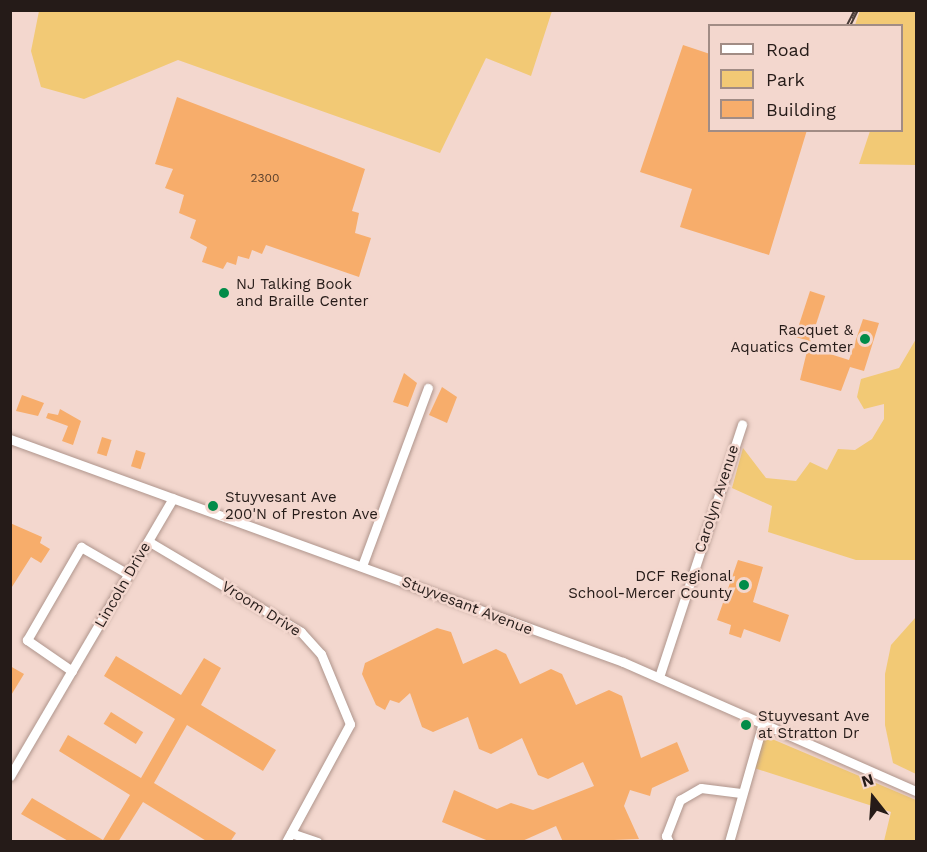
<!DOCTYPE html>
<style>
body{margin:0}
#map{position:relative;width:927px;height:852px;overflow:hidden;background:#f3d7ce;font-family:"Work Sans",sans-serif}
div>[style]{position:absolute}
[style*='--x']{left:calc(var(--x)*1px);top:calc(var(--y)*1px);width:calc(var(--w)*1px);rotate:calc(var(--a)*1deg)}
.green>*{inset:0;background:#f2c975}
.building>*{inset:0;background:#f7ad6b;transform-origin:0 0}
.roads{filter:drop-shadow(0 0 2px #af958c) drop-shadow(0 0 2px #af958c)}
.street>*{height:9px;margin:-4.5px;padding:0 4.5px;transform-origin:4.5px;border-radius:4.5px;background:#fff}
.rail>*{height:5px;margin-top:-2.5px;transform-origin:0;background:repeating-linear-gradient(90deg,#f3d7ce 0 9px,#473a36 0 18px);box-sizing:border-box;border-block:2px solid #473a36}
.dots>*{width:16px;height:16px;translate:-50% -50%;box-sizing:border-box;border:3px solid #f3d7ce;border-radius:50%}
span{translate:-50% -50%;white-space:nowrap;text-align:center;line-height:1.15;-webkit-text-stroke:5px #f3d7ce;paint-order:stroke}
.number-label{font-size:12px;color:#5a402d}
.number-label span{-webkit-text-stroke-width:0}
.poi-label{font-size:15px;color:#251b18}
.left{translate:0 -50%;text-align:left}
.right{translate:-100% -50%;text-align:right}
.street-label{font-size:15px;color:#251b18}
.frame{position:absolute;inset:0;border:12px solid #251b18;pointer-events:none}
.legend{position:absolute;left:708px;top:24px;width:195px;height:108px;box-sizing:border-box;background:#f3d7ce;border:2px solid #a18c85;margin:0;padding:8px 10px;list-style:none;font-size:18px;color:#251b18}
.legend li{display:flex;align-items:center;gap:12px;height:30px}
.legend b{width:30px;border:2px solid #a18c85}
.north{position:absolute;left:843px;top:768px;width:60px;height:60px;-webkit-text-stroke:4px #f3d7ce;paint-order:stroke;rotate:343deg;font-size:16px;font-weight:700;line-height:24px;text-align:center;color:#251b18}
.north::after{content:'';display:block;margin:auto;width:21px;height:27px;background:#251b18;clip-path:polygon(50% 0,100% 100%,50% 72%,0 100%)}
</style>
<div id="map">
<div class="green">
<div style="clip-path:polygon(860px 10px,916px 11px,916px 165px,859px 164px,870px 131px,902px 130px,902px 26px,855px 25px)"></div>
<div style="clip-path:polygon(39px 11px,39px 10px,552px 11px,531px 76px,486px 58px,440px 153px,178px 60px,84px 99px,41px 87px,31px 51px)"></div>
<div style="clip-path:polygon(916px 339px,916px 560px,856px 560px,768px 532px,772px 506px,732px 488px,743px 448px,766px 478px,796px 481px,810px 462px,827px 470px,838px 449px,855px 450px,872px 439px,884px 419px,884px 404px,864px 409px,857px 397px,861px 379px,899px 368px)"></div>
<div style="clip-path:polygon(916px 617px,916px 774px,893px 763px,885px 725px,885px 674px,891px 645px)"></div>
<div style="clip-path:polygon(765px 736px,916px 800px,916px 841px,884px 841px,891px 812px,754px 768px)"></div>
</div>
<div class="building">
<div style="clip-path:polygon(683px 45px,710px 54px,710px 130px,807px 130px,769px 255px,680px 227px,692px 189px,640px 172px)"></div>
<div style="clip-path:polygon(177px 97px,365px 169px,352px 211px,359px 213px,355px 233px,371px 238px,359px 277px,266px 245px,262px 254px,252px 250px,249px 259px,238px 256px,236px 265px,227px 262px,223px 269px,202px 262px,207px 247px,190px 238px,196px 220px,179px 213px,184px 195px,165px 188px,173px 169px,155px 164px)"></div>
<div style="left:810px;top:291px;width:16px;height:48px;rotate:18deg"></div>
<div style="clip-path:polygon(863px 319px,879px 323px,864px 371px,850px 367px,841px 391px,800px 380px,808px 347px,849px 360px)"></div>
<div style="clip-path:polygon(404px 373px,417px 383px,408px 407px,393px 402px)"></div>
<div style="clip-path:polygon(442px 387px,457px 397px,447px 423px,429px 415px)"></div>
<div style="clip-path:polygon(22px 395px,44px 403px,38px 416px,16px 411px)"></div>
<div style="clip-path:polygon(60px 409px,81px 421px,73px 445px,62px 441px,68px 426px,46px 418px,48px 413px,58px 415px)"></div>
<div style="left:102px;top:437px;width:10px;height:17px;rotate:17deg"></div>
<div style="left:136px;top:450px;width:10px;height:17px;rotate:17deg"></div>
<div style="clip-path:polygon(10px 523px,42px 537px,40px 543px,50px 549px,41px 563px,31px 557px,10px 590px)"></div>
<div style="clip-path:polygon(738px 560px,763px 567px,753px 602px,789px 615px,780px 642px,744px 629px,741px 638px,729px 634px,731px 625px,717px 620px)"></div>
<div style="clip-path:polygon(437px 628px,451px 632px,463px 664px,496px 649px,506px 654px,520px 684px,551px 669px,562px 674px,576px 705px,609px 690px,622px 696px,641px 758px,677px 742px,689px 771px,652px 788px,650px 796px,630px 790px,624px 806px,639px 839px,563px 842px,556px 826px,520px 842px,491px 842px,442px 822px,454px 790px,497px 809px,511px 803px,533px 810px,594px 786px,583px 762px,548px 779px,538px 775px,522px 738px,491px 754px,479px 749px,468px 717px,433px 732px,422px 727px,410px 693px,399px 703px,390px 700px,385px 710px,376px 705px,362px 674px,365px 663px)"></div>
<div style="clip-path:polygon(116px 656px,181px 695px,204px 658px,221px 668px,201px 705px,276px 750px,263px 771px,187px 725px,154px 783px,236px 833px,230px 842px,208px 842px,143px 802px,118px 842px,70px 842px,21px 814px,32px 798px,103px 840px,130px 795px,59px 751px,68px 735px,141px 778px,175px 719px,104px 676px)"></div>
<div style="clip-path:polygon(10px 666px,24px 674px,10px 697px)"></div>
<div style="left:111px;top:712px;width:38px;height:14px;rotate:32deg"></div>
</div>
<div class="roads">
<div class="street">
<div style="--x:10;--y:439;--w:652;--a:19.99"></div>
<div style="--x:623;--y:662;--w:320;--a:23.8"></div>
<div style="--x:148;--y:541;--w:178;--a:30.7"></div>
<div style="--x:301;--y:632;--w:30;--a:48"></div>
<div style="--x:321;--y:654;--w:76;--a:67.5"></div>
<div style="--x:350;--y:724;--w:134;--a:118.5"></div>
<div style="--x:362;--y:566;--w:190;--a:-69.7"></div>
<div style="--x:72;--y:671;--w:55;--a:-145.4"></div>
<div style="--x:27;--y:640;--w:108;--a:-59.9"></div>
<div style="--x:81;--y:547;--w:54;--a:29.9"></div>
<div style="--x:659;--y:677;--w:266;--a:-71.8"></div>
<div style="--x:10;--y:776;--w:322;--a:-59.6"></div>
<div style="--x:291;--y:833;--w:28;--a:19"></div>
<div style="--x:669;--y:842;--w:7;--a:-117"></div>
<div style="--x:666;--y:836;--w:39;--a:-69"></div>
<div style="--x:680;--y:800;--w:24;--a:-30"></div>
<div style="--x:701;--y:788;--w:40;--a:7.1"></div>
<div style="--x:729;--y:842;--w:124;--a:-74.1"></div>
</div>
</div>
<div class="rail">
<div style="--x:848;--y:26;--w:18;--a:-63"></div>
</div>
<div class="dots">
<div style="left:224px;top:293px;background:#028c49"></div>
<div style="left:865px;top:339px;background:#028c49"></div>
<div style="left:213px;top:506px;background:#028c49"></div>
<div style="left:744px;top:585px;background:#028c49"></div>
<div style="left:746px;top:725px;background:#028c49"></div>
</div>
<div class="number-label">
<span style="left:265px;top:179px">2300</span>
</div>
<div class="poi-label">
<span class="left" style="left:236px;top:293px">NJ Talking Book<br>and Braille Center</span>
<span class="right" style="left:853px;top:339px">Racquet &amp;<br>Aquatics Cemter</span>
<span class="left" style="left:225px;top:506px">Stuyvesant Ave<br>200'N of Preston Ave</span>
<span class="right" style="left:732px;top:585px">DCF Regional<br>School-Mercer County</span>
<span class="left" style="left:758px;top:725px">Stuyvesant Ave<br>at Stratton Dr</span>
</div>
<div class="street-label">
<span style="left:717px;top:499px;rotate:-72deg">Carolyn Avenue</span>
<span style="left:123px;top:585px;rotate:-60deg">Lincoln Drive</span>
<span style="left:467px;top:606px;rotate:21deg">Stuyvesant Avenue</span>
<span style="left:261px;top:609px;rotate:32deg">Vroom Drive</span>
</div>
<div class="frame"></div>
<ul class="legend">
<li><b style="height:8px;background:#fff"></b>Road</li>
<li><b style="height:16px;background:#f2c975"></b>Park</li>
<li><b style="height:16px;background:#f7ad6b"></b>Building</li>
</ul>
<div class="north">N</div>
</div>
